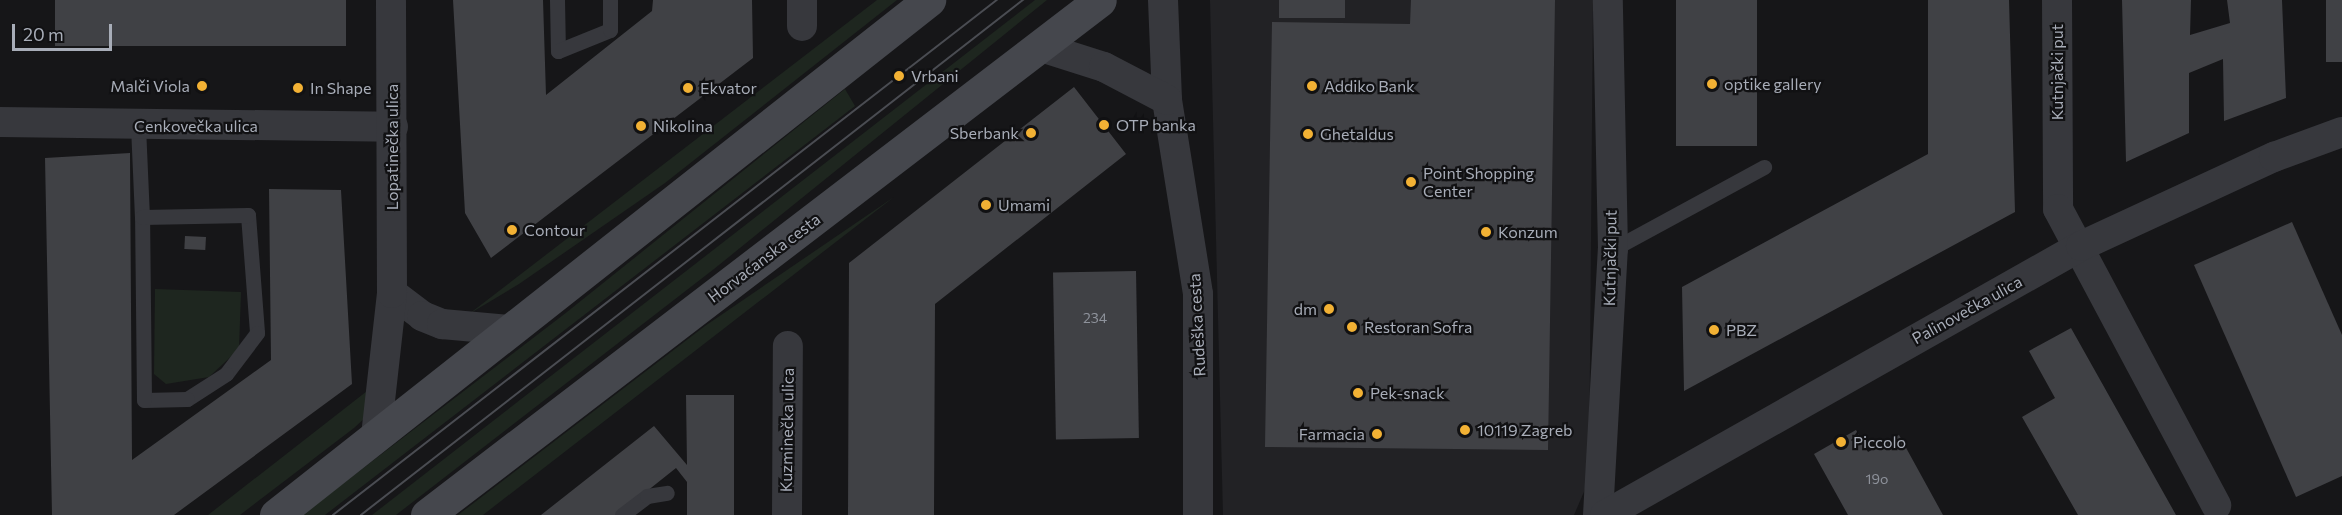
<!DOCTYPE html>
<meta charset="utf-8">
<style>
body{margin:0}
#map{position:relative;width:2342px;height:515px;overflow:hidden;background:#161618;font-family:Commissioner,sans-serif}
div>[style]{position:absolute}
[style*='--x']{left:calc(var(--x)*1px);top:calc(var(--y)*1px);width:calc(var(--w)*1px);rotate:calc(var(--a)*1deg)}
.built>*{inset:0;background:#222225}
.green>*{inset:0;background:#1e261f}
.building>*{inset:0;background:#404145;transform-origin:0 0}
.lane>*{height:15px;margin:-7.5px;padding:0 7.5px;transform-origin:7.5px;border-radius:7.5px;background:#37383d}
.street>*{height:30px;margin:-15px;padding:0 15px;transform-origin:15px;border-radius:15px;background:#37383d}
.secondary>*{height:33px;margin:-16.5px;padding:0 16.5px;transform-origin:16.5px;border-radius:16.5px;background:#45474d}
.tram>*{height:1.5px;margin:-0.75px;padding:0 0.75px;transform-origin:0.75px;border-radius:0.75px;background:#4a4c52}
.dots>*{width:16px;height:16px;translate:-50% -50%;box-sizing:border-box;border:3px solid #111113;border-radius:50%}
span{translate:-50% -50%;white-space:nowrap;text-align:center;line-height:1.15;-webkit-text-stroke:4.5px #111113;paint-order:stroke}
.number-label{font-size:14px;color:#8e929b}
.number-label span{-webkit-text-stroke-width:0}
.street-label{font-size:16px;color:#a8adb8}
.poi-label{font-size:16px;color:#a8adb8}
.left{translate:0 -50%;text-align:left}
.right{translate:-100% -50%;text-align:right}
.scale{position:absolute;left:12px;top:24px;width:100px;height:27px;box-sizing:border-box;border:3px solid #a8adb8;border-top:0;padding-left:8px;font-size:18px;line-height:21px;white-space:nowrap;color:#a8adb8;-webkit-text-stroke:4px #111113;paint-order:stroke}
</style>
<div id="map">
<div class="built">
<div style="clip-path:polygon(1210px 0,1593px 0,1589px 480px,1574px 515px,1223px 515px)"></div>
</div>
<div class="green">
<div style="clip-path:polygon(877px 0,897px 0,665px 183px,519px 284px,469px 314px)"></div>
<div style="clip-path:polygon(1035px 0,1047px 0,714px 269px,396px 515px,372px 515px)"></div>
<div style="clip-path:polygon(845px 89px,855px 106px,325px 515px,302px 515px,567px 312px)"></div>
<div style="clip-path:polygon(894px 197px,483px 515px,458px 515px,705px 326px)"></div>
<div style="clip-path:polygon(155px 289px,241px 292px,239px 349px,209px 377px,166px 384px,154px 374px)"></div>
<div style="clip-path:polygon(376px 384px,367px 416px,354px 428px,240px 515px,208px 515px)"></div>
</div>
<div class="building">
<div style="left:55px;top:0;width:291px;height:46px"></div>
<div style="clip-path:polygon(453px 0,543px 0,546px 95px,652px 11px,653px 0,752px 0,753px 58px,491px 258px,465px 213px)"></div>
<div style="left:1279px;top:0;width:66px;height:18px"></div>
<div style="clip-path:polygon(1411px 0,1555px 0,1548px 450px,1265px 447px,1272px 22px,1410px 24px)"></div>
<div style="left:1676px;top:0;width:81px;height:146px"></div>
<div style="clip-path:polygon(1928px 0,2009px 0,2015px 212px,1684px 391px,1682px 287px,1928px 154px)"></div>
<div style="clip-path:polygon(2122px 0,2191px 0,2190px 35px,2230px 23px,2227px 0,2282px 0,2286px 98px,2224px 121px,2223px 59px,2189px 73px,2189px 133px,2126px 162px)"></div>
<div style="left:2326px;top:0;width:16px;height:62px"></div>
<div style="clip-path:polygon(1074px 87px,1126px 154px,935px 304px,934px 515px,848px 515px,849px 263px)"></div>
<div style="clip-path:polygon(130px 153px,132px 460px,271px 360px,269px 189px,341px 190px,352px 384px,174px 515px,52px 515px,45px 158px)"></div>
<div style="clip-path:polygon(2292px 222px,2342px 335px,2342px 476px,2296px 497px,2194px 265px)"></div>
<div style="left:185px;top:236px;width:21px;height:13px;rotate:3deg"></div>
<div style="left:1136px;top:271px;width:167px;height:83px;rotate:89deg"></div>
<div style="clip-path:polygon(2071px 328px,2176px 515px,2078px 515px,2022px 417px,2055px 398px,2029px 351px)"></div>
<div style="clip-path:polygon(686px 395px,734px 395px,734px 515px,687px 515px,687px 482px,676px 468px,617px 515px,541px 515px,654px 426px,687px 465px)"></div>
<div style="clip-path:polygon(1856px 430px,1868px 452px,1899px 435px,1943px 515px,1848px 515px,1814px 454px)"></div>
</div>
<div class="lane">
<div style="--x:557;--y:0;--w:51;--a:88.9"></div>
<div style="--x:558;--y:51;--w:56;--a:-22"></div>
<div style="--x:610;--y:30;--w:30;--a:-90"></div>
<div style="--x:138;--y:126;--w:91;--a:87.5"></div>
<div style="--x:248;--y:215;--w:118;--a:85.6"></div>
<div style="--x:257;--y:333;--w:51;--a:127.1"></div>
<div style="--x:226;--y:374;--w:46;--a:147.3"></div>
<div style="--x:187;--y:399;--w:43;--a:178.7"></div>
<div style="--x:144;--y:400;--w:183;--a:-90.6"></div>
<div style="--x:142;--y:217;--w:106;--a:-1.1"></div>
<div style="--x:1613;--y:249;--w:172;--a:-28.5"></div>
<div style="--x:622;--y:515;--w:31;--a:-37"></div>
<div style="--x:647;--y:496;--w:20;--a:-9"></div>
</div>
<div class="street">
<div style="--x:802;--y:0;--w:26;--a:90"></div>
<div style="--x:1163;--y:0;--w:100;--a:87.7"></div>
<div style="--x:1167;--y:100;--w:196;--a:80.9"></div>
<div style="--x:1198;--y:294;--w:221;--a:90"></div>
<div style="--x:2057;--y:0;--w:209;--a:89.7"></div>
<div style="--x:2058;--y:209;--w:336;--a:61.9"></div>
<div style="--x:1041;--y:47;--w:66;--a:17.6"></div>
<div style="--x:1104;--y:67;--w:71;--a:27.6"></div>
<div style="--x:0;--y:122;--w:393;--a:0.7"></div>
<div style="--x:392;--y:293;--w:38;--a:37"></div>
<div style="--x:422;--y:316;--w:22;--a:22"></div>
<div style="--x:442;--y:324;--w:67;--a:5.1"></div>
<div style="--x:376;--y:436;--w:144;--a:-83.6"></div>
<div style="--x:392;--y:293;--w:293;--a:-90.2"></div>
<div style="--x:787;--y:515;--w:169;--a:-89.7"></div>
<div style="--x:1598;--y:515;--w:266;--a:-86.8"></div>
<div style="--x:1613;--y:249;--w:249;--a:-91.2"></div>
<div style="--x:1605;--y:515;--w:547;--a:-29.47"></div>
<div style="--x:2081;--y:246;--w:213;--a:-24.8"></div>
<div style="--x:2274;--y:157;--w:72;--a:-20.2"></div>
</div>
<div class="secondary">
<div style="--x:276;--y:515;--w:832;--a:-38.26"></div>
<div style="--x:427;--y:515;--w:847;--a:-37.42"></div>
</div>
<div class="tram">
<div style="--x:333;--y:515;--w:840;--a:-37.8"></div>
<div style="--x:361;--y:515;--w:839;--a:-37.88"></div>
</div>
<div class="dots">
<div style="left:899px;top:76px;background:#f2b134"></div>
<div style="left:1712px;top:84px;background:#f2b134"></div>
<div style="left:202px;top:86px;background:#f2b134"></div>
<div style="left:1312px;top:86px;background:#f2b134"></div>
<div style="left:298px;top:88px;background:#f2b134"></div>
<div style="left:688px;top:88px;background:#f2b134"></div>
<div style="left:1104px;top:125px;background:#f2b134"></div>
<div style="left:641px;top:126px;background:#f2b134"></div>
<div style="left:1031px;top:133px;background:#f2b134"></div>
<div style="left:1308px;top:134px;background:#f2b134"></div>
<div style="left:1411px;top:182px;background:#f2b134"></div>
<div style="left:986px;top:205px;background:#f2b134"></div>
<div style="left:512px;top:230px;background:#f2b134"></div>
<div style="left:1486px;top:232px;background:#f2b134"></div>
<div style="left:1329px;top:309px;background:#f2b134"></div>
<div style="left:1352px;top:327px;background:#f2b134"></div>
<div style="left:1714px;top:330px;background:#f2b134"></div>
<div style="left:1358px;top:393px;background:#f2b134"></div>
<div style="left:1465px;top:430px;background:#f2b134"></div>
<div style="left:1377px;top:434px;background:#f2b134"></div>
<div style="left:1841px;top:442px;background:#f2b134"></div>
</div>
<div class="number-label">
<span style="left:1095px;top:318px">234</span>
<span style="left:1877px;top:479px">19o</span>
</div>
<div class="street-label">
<span style="left:2057px;top:72px;rotate:-90deg">Kutnjački put</span>
<span style="left:196px;top:126px">Cenkovečka ulica</span>
<span style="left:392px;top:147px;rotate:-90deg">Lopatinečka ulica</span>
<span style="left:764px;top:258px;rotate:-37deg">Horvaćanska cesta</span>
<span style="left:1610px;top:258px;rotate:-89deg">Kutnjački put</span>
<span style="left:1967px;top:310px;rotate:-29deg">Palinovečka ulica</span>
<span style="left:1197px;top:325px;rotate:-93deg">Rudeška cesta</span>
<span style="left:787px;top:430px;rotate:-89deg">Kuzminečka ulica</span>
</div>
<div class="poi-label">
<span class="left" style="left:911px;top:76px">Vrbani</span>
<span class="left" style="left:1724px;top:84px">optike gallery</span>
<span class="right" style="left:190px;top:86px">Malči Viola</span>
<span class="left" style="left:1324px;top:86px">Addiko Bank</span>
<span class="left" style="left:310px;top:88px">In Shape</span>
<span class="left" style="left:700px;top:88px">Ekvator</span>
<span class="left" style="left:1116px;top:125px">OTP banka</span>
<span class="left" style="left:653px;top:126px">Nikolina</span>
<span class="right" style="left:1019px;top:133px">Sberbank</span>
<span class="left" style="left:1320px;top:134px">Ghetaldus</span>
<span class="left" style="left:1423px;top:182px">Point Shopping<br>Center</span>
<span class="left" style="left:998px;top:205px">Umami</span>
<span class="left" style="left:524px;top:230px">Contour</span>
<span class="left" style="left:1498px;top:232px">Konzum</span>
<span class="right" style="left:1317px;top:309px">dm</span>
<span class="left" style="left:1364px;top:327px">Restoran Sofra</span>
<span class="left" style="left:1726px;top:330px">PBZ</span>
<span class="left" style="left:1370px;top:393px">Pek-snack</span>
<span class="left" style="left:1477px;top:430px">10119 Zagreb</span>
<span class="right" style="left:1365px;top:434px">Farmacia</span>
<span class="left" style="left:1853px;top:442px">Piccolo</span>
</div>
<div class="scale">20 m</div>
</div>
